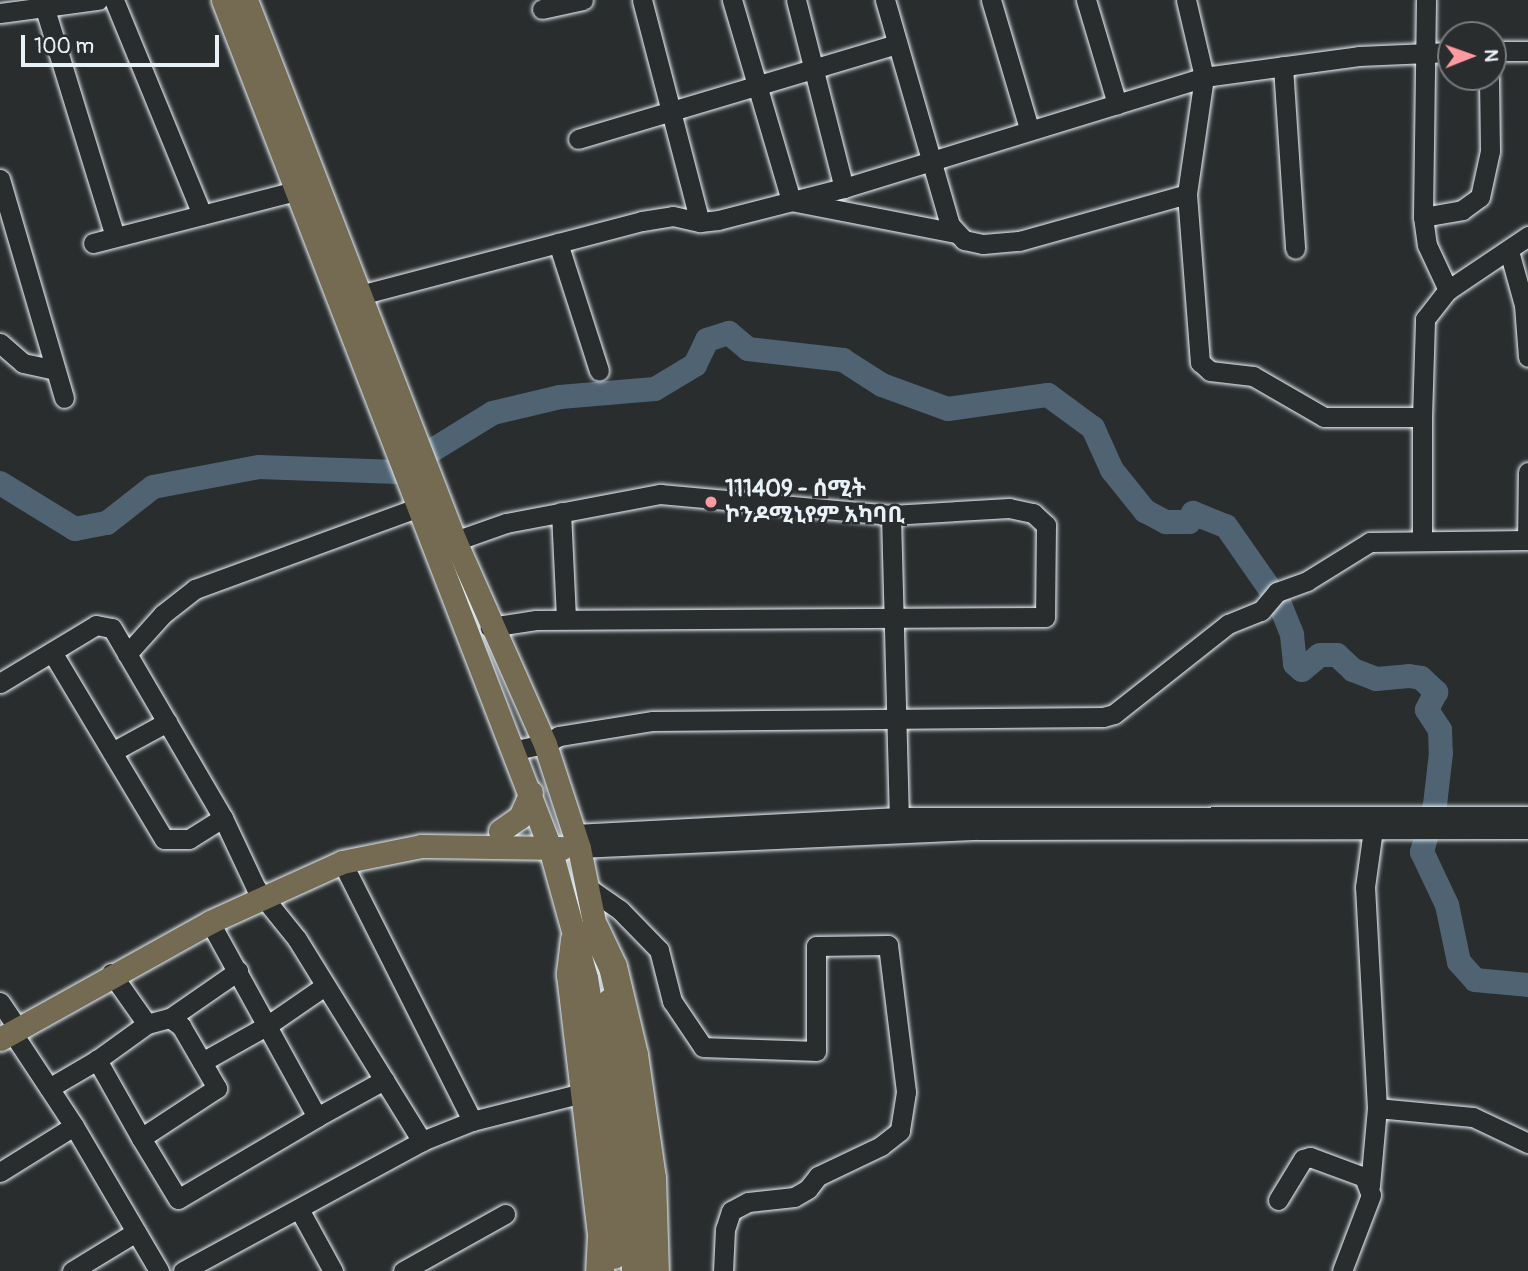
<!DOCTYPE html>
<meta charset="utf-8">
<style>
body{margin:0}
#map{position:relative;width:1528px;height:1271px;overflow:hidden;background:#2a2d2e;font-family:Pangolin,"Noto Sans Ethiopic",sans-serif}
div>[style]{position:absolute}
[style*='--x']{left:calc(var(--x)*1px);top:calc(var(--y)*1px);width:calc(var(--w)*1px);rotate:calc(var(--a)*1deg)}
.river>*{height:24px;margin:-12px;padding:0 12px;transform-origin:12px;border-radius:12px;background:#4f6372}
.roads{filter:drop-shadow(0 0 2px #e8f1f8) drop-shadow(0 0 2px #e8f1f8)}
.minor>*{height:19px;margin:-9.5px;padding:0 9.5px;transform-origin:9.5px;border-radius:9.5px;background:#2a2d2e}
.major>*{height:23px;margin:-11.5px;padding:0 11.5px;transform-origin:11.5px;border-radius:11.5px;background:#746b52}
.highway>*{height:28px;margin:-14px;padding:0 14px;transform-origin:14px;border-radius:14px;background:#746b52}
.dots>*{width:19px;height:19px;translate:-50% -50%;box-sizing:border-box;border:4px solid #2a2d2e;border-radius:50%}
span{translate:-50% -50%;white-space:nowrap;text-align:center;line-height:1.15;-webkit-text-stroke:5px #2a2d2e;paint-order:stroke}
.poi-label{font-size:23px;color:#e8f1f8;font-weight:700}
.left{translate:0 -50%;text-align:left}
.north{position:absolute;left:1437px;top:21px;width:70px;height:70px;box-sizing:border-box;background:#2a2d2e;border:2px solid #767b7f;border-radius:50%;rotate:89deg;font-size:19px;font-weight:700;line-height:28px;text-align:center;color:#e8f1f8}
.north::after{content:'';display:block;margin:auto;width:24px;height:32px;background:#ff9aa2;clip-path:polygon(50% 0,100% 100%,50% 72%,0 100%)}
.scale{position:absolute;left:21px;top:35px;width:198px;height:32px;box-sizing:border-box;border:4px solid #e8f1f8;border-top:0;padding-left:9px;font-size:21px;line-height:24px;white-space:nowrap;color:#e8f1f8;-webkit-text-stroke:5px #2a2d2e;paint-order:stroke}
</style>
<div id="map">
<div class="river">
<div style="--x:0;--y:483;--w:88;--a:31.5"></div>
<div style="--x:75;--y:529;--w:33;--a:-11"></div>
<div style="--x:107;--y:523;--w:58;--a:-38"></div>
<div style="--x:153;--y:487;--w:108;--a:-10.7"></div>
<div style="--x:259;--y:467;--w:138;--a:2.1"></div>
<div style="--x:397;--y:472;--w:113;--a:-31.6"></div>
<div style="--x:493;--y:413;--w:69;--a:-13.4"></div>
<div style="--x:560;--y:397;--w:95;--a:-4.8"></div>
<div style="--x:655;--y:389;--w:47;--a:-31"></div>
<div style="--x:695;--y:365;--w:28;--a:-64"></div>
<div style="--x:707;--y:340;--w:23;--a:-18"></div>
<div style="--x:729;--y:333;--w:25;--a:40"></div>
<div style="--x:748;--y:349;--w:96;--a:6.6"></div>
<div style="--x:843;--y:360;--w:46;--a:32.7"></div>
<div style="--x:882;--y:385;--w:70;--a:20"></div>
<div style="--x:948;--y:409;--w:101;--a:-8"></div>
<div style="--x:1048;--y:395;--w:56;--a:36.3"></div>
<div style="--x:1093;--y:428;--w:46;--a:65.7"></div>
<div style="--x:1112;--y:470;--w:53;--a:51.2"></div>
<div style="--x:1145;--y:511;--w:24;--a:28"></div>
<div style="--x:1166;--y:522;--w:23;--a:0"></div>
<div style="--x:1189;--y:522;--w:10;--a:-66"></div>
<div style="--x:1193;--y:513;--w:35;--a:22"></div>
<div style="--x:1226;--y:526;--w:93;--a:55.1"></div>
<div style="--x:1279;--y:602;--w:35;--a:68"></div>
<div style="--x:1292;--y:635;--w:29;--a:84"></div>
<div style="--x:1295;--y:664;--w:9;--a:41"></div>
<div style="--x:1302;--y:670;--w:23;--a:-40"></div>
<div style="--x:1320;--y:655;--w:17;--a:0"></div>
<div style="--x:1337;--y:655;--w:22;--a:43"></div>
<div style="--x:1353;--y:670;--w:25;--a:21"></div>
<div style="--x:1376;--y:679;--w:33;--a:-5"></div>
<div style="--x:1409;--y:676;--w:12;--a:9"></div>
<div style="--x:1421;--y:678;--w:21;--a:43"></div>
<div style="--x:1436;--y:692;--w:20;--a:117"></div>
<div style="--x:1427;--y:710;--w:24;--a:57"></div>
<div style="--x:1440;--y:730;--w:23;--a:88"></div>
<div style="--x:1441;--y:753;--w:52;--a:96.6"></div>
<div style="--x:1435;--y:805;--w:49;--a:105.5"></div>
<div style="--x:1422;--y:852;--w:59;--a:64.7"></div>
<div style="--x:1447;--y:905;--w:58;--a:78.1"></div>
<div style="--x:1459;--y:962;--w:24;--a:48"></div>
<div style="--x:1475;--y:980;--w:53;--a:5.4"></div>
</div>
<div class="roads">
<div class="minor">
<div style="--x:114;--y:0;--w:232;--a:67.7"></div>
<div style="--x:642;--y:0;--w:229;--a:75.4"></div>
<div style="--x:732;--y:0;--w:209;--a:73.6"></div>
<div style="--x:791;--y:201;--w:167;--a:11"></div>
<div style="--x:796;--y:0;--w:194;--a:75.7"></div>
<div style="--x:885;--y:0;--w:234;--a:73.9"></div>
<div style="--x:950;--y:225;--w:21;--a:47"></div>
<div style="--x:964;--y:240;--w:19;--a:12"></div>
<div style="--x:983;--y:244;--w:36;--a:-5"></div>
<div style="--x:1019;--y:241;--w:174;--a:-15.6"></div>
<div style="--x:991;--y:0;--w:134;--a:73.5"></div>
<div style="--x:1086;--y:0;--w:109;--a:73.4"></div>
<div style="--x:1186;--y:0;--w:79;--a:76.8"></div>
<div style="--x:1204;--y:77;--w:118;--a:98.3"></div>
<div style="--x:1187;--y:194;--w:169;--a:85.6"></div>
<div style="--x:1200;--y:362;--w:13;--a:42"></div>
<div style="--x:1210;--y:371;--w:43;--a:6.6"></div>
<div style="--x:1253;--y:376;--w:82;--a:30"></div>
<div style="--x:1324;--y:417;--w:98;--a:0"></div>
<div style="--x:1422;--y:417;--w:124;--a:90"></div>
<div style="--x:1426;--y:0;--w:217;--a:90.8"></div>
<div style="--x:1423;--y:217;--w:28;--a:82"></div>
<div style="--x:1427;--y:245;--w:50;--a:65"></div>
<div style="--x:45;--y:9;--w:238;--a:72.9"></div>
<div style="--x:542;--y:9;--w:42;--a:-12.4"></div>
<div style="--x:0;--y:13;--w:99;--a:-7.6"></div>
<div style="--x:1493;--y:51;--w:35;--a:0"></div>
<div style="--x:1283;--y:66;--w:183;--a:86.2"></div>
<div style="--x:578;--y:139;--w:333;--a:-16.6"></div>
<div style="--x:0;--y:179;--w:228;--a:73.7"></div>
<div style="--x:1423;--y:217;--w:40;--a:-10"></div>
<div style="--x:1462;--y:210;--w:22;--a:-36"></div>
<div style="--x:1480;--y:197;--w:47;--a:-77.7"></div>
<div style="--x:1490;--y:151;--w:74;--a:-90.8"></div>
<div style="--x:93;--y:243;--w:210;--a:-14.4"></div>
<div style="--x:558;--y:243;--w:134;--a:72.2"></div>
<div style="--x:1509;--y:251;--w:56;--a:74.5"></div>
<div style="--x:1524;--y:305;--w:52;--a:85.6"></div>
<div style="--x:360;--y:295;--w:292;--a:-14.7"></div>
<div style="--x:642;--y:221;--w:31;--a:-9"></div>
<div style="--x:673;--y:216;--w:28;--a:13"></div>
<div style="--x:700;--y:222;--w:18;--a:-6"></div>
<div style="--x:718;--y:220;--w:130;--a:-14.3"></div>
<div style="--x:844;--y:188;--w:377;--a:-17.1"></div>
<div style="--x:1204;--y:77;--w:156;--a:-7.7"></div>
<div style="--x:1359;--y:56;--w:92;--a:-2.5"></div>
<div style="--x:0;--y:343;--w:30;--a:41"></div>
<div style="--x:23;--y:363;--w:33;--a:12"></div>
<div style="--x:1422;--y:417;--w:98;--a:-88.2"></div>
<div style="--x:1425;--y:319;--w:37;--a:-52"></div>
<div style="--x:1448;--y:290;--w:97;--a:-34"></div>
<div style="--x:561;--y:512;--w:107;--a:87.3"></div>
<div style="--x:891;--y:515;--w:314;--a:88.5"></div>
<div style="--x:1527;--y:540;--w:68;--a:-89.2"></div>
<div style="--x:455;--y:541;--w:54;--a:-19.4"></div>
<div style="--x:506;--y:523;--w:157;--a:-10.7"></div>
<div style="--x:660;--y:494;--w:232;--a:5.2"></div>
<div style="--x:891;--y:515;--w:118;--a:-3.4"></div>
<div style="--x:1009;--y:508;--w:25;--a:12"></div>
<div style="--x:1033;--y:513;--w:18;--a:43"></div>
<div style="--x:1046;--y:525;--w:92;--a:90.6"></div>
<div style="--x:1045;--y:617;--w:509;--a:179.66"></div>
<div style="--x:536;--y:620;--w:47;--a:171.3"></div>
<div style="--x:52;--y:652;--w:218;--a:59.1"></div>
<div style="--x:164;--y:839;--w:25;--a:0"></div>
<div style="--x:189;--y:839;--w:40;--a:-32"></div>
<div style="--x:127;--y:654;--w:54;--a:-48"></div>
<div style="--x:163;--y:614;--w:41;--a:-38"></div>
<div style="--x:195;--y:589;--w:239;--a:-20.1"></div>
<div style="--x:0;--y:683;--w:112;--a:-31.1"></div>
<div style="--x:96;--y:625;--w:16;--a:11"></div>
<div style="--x:112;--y:628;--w:220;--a:59.7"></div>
<div style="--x:223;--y:818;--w:77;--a:64.8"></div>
<div style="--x:256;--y:888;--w:65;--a:51.2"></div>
<div style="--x:297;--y:939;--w:238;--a:58.3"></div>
<div style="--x:516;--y:750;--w:30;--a:-12"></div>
<div style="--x:545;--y:744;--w:16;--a:-30"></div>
<div style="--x:559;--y:736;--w:95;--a:-9.1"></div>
<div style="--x:653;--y:721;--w:450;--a:-0.5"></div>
<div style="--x:1103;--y:717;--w:11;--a:-15"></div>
<div style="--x:1114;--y:714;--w:145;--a:-38.3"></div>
<div style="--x:1228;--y:624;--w:35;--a:-22"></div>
<div style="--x:1261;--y:611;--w:25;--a:-50"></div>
<div style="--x:1277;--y:592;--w:32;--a:-20"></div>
<div style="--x:1307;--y:581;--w:74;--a:-31.8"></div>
<div style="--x:1370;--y:542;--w:158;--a:-0.7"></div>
<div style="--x:112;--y:752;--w:63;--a:-28.6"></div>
<div style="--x:574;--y:834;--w:325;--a:-3"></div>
<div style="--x:899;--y:817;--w:629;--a:-0.09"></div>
<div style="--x:579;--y:848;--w:400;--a:-2.6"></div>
<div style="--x:979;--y:830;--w:549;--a:-0.1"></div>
<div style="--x:342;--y:862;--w:290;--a:63.3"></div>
<div style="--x:587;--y:887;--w:40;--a:34.9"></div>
<div style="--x:620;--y:910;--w:56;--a:45.7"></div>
<div style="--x:659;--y:950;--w:53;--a:75.7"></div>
<div style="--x:672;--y:1001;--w:55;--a:56"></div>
<div style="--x:703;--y:1047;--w:113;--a:2"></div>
<div style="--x:816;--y:1051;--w:105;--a:-90"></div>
<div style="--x:816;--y:946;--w:72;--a:-0.8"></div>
<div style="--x:888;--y:945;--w:148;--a:83"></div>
<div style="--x:906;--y:1092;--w:39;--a:99"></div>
<div style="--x:900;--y:1131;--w:24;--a:142"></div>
<div style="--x:881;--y:1146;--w:70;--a:154.5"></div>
<div style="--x:818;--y:1176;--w:16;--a:128"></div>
<div style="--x:808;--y:1189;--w:16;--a:150"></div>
<div style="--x:794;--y:1197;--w:46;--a:173.8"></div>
<div style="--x:748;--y:1202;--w:19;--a:152"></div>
<div style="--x:731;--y:1211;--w:19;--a:108"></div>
<div style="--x:725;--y:1229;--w:42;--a:92.7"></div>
<div style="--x:111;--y:973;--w:62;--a:54.8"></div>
<div style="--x:147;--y:1024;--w:24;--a:-15"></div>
<div style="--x:170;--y:1018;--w:14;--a:36"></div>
<div style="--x:181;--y:1026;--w:72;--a:59.9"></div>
<div style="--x:217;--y:1088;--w:91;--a:146.7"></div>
<div style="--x:141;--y:1138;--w:90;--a:-119.4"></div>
<div style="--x:97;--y:1060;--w:62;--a:-35.8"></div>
<div style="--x:0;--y:1002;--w:22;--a:56"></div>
<div style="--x:170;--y:1018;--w:83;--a:-34.7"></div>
<div style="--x:12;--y:1032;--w:113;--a:56.6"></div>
<div style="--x:74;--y:1126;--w:168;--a:59.6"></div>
<div style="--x:202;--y:1062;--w:76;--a:-29.3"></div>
<div style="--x:268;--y:1025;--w:67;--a:-34.6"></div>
<div style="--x:49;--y:1088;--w:56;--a:-30.3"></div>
<div style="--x:1377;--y:1108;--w:96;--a:5.4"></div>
<div style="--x:1473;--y:1117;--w:61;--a:25.3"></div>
<div style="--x:317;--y:1117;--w:77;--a:-28.9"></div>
<div style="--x:141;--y:1138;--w:71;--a:58.8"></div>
<div style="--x:178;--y:1199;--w:161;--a:-30.5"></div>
<div style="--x:317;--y:1117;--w:222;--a:-118.8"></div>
<div style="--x:0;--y:1172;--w:87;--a:-31.9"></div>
<div style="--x:1370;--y:1186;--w:78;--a:-84.9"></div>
<div style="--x:1377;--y:1108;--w:221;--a:-93.1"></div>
<div style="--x:1365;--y:887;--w:59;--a:-82.1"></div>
<div style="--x:1278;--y:1200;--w:48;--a:-58.6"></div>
<div style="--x:1303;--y:1159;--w:7;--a:-16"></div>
<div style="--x:1310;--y:1157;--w:58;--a:20.3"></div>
<div style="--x:1364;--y:1177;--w:19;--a:69"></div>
<div style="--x:1371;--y:1195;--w:81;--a:110.9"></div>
<div style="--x:299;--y:1209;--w:71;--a:61.3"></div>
<div style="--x:72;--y:1271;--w:75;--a:-31.4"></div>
<div style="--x:183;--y:1271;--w:272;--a:-28.5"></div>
<div style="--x:422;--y:1141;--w:54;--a:-21.8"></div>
<div style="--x:472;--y:1121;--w:119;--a:-14.2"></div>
<div style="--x:403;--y:1271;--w:117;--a:-29.2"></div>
</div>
<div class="major">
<div style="--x:223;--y:0;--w:909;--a:68.91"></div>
<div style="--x:550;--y:848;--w:135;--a:74.5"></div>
<div style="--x:586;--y:978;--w:55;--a:80.5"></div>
<div style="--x:595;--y:1032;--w:100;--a:82.5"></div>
<div style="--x:608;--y:1131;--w:126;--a:87.3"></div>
<div style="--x:246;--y:0;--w:580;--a:68.88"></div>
<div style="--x:455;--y:541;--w:222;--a:66.1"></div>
<div style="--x:545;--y:744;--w:109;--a:71.9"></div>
<div style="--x:579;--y:848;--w:100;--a:78.5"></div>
<div style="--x:500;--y:831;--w:24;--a:-35"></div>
<div style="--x:520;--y:817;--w:27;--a:-66"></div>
<div style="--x:609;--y:1000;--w:85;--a:81.2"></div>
<div style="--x:622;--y:1084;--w:187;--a:86.6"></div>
<div style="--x:0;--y:1039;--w:240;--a:-29.1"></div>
<div style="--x:210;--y:922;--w:145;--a:-24.4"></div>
<div style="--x:342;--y:862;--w:81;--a:-11.4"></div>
<div style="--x:421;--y:846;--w:141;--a:0.8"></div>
</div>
<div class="highway">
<div style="--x:595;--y:929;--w:42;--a:64.7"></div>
<div style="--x:613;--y:967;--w:90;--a:76.6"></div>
<div style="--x:634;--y:1055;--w:124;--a:81.7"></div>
<div style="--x:652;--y:1178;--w:93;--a:88.2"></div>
<div style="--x:575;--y:940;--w:35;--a:97"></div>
<div style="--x:571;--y:975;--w:263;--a:83.2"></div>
<div style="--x:602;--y:1236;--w:35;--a:93"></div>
</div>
</div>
<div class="dots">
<div style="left:711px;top:502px;background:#ff9aa2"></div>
</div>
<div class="poi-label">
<span class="left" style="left:725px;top:502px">111409 - ሰሚት<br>ኮንዶሚኒየም አካባቢ</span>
</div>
<div class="north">N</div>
<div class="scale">100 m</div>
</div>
